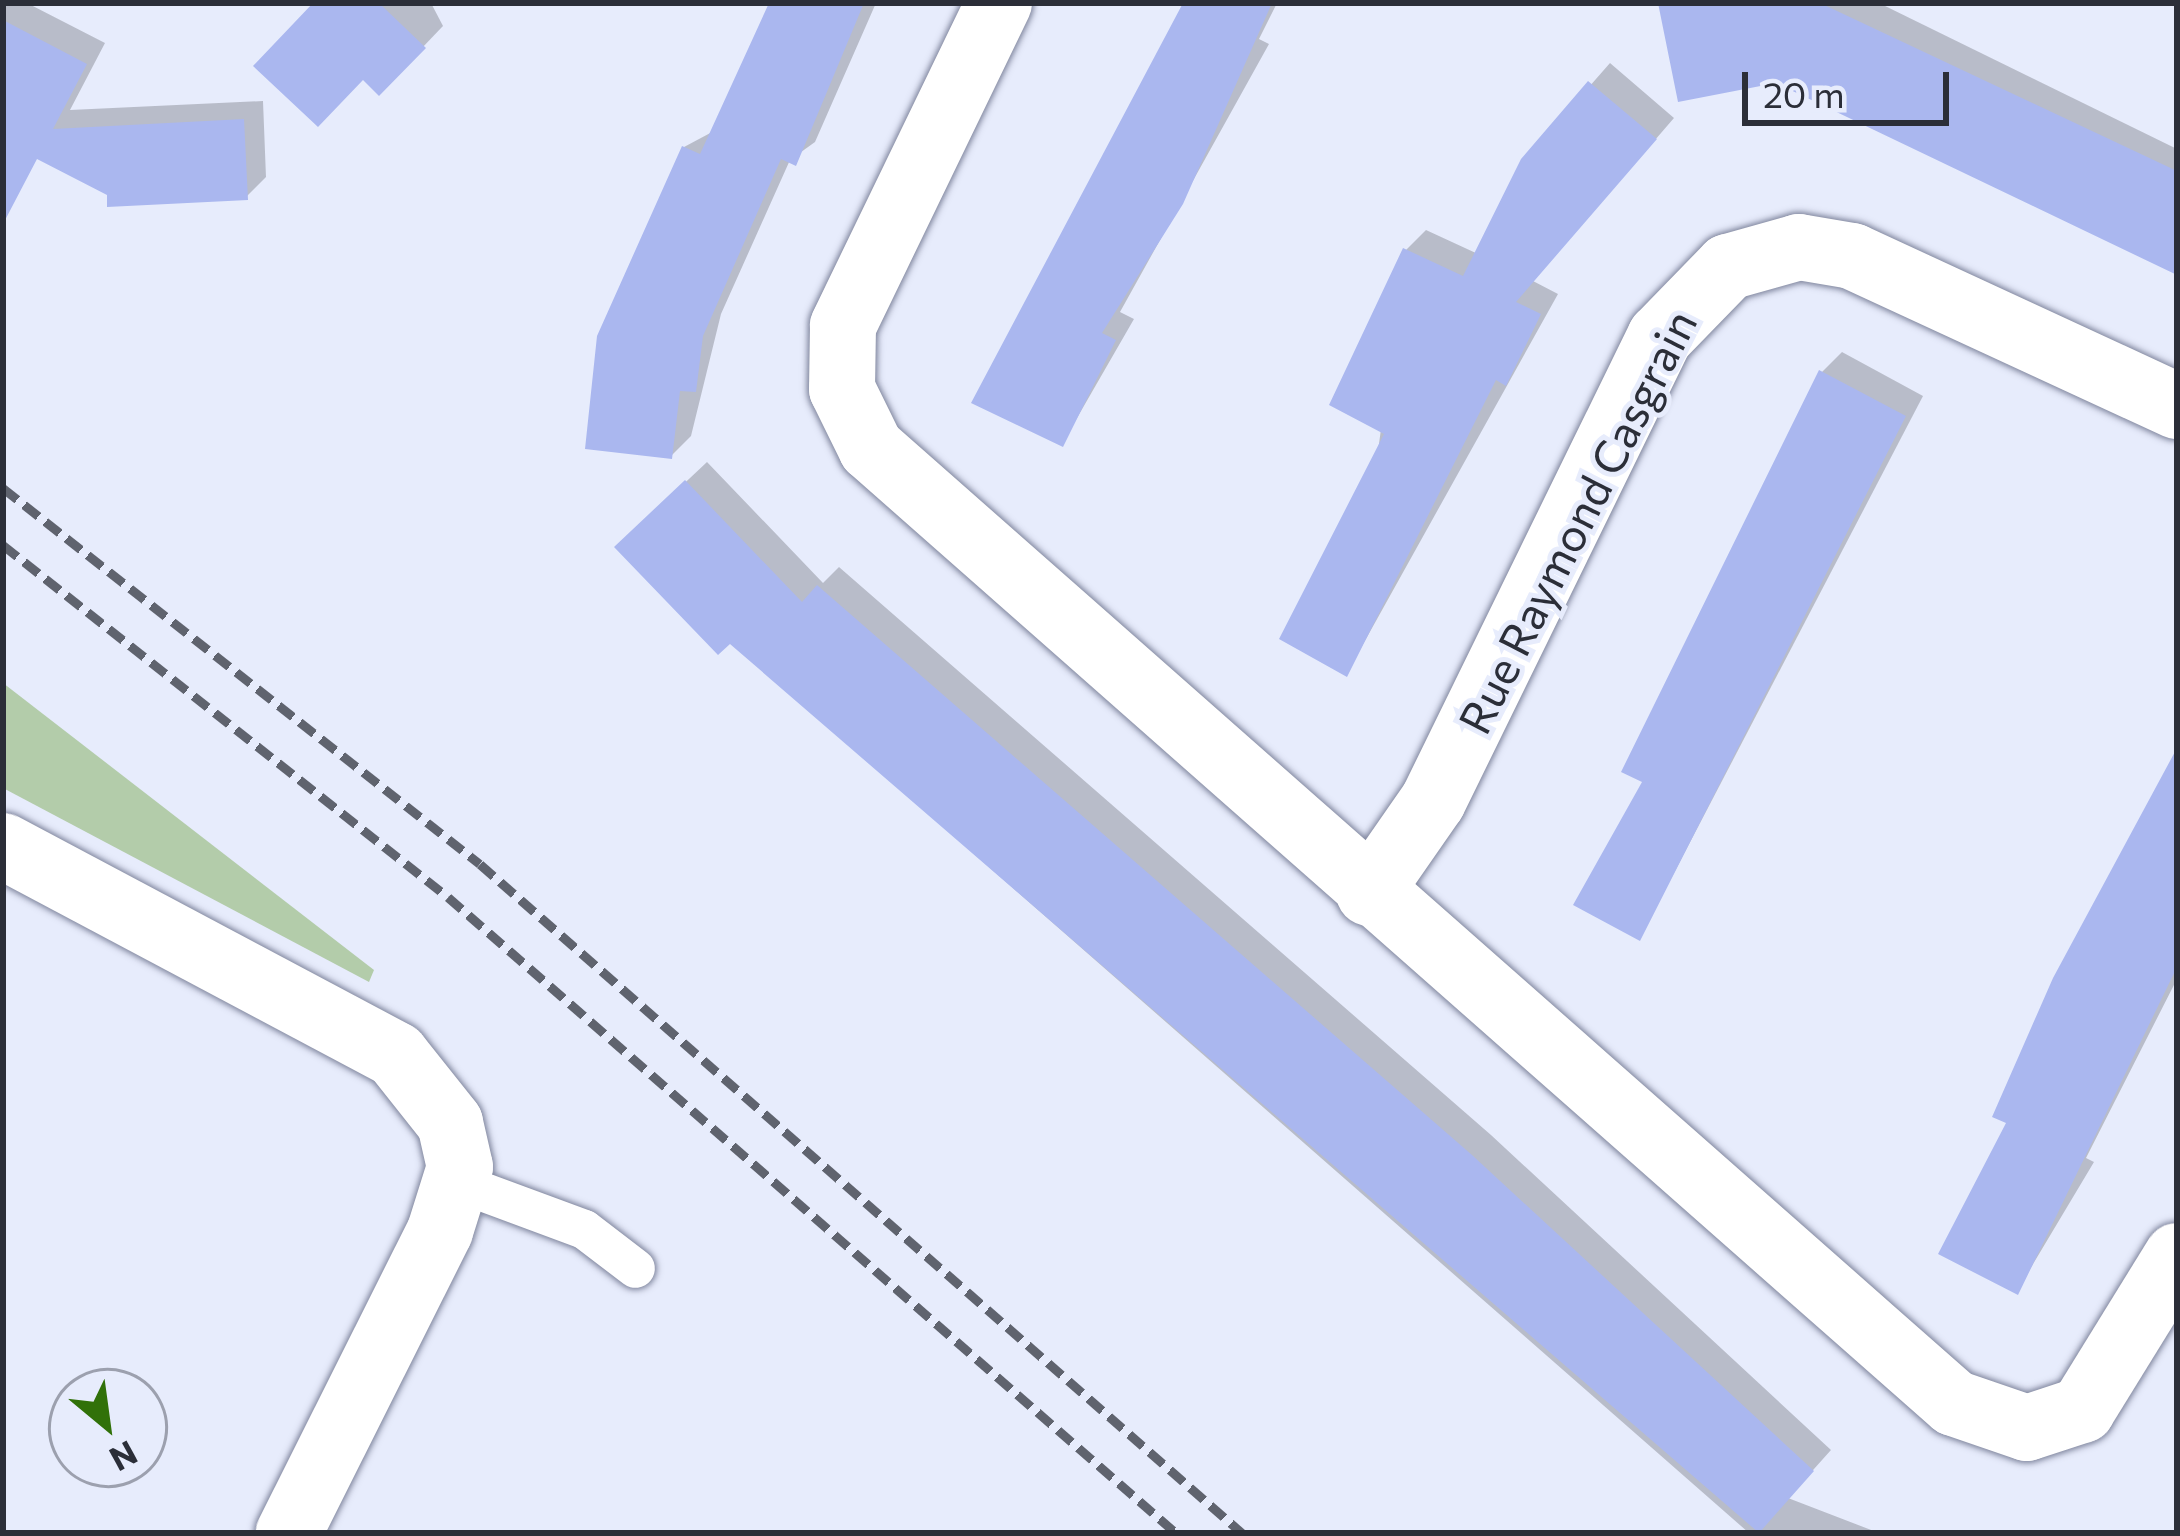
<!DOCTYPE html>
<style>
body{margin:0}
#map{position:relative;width:2180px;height:1536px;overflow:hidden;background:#e7ecfc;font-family:Commissioner,sans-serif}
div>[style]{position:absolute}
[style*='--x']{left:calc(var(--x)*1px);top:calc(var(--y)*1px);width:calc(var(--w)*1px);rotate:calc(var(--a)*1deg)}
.green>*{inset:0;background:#b3ccaa}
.shadow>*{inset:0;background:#0003}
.building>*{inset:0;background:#aab7ef}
.roads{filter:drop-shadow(0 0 3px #80869e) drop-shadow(0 0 3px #80869e)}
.service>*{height:39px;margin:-19.5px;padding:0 19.5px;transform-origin:19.5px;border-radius:19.5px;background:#fff}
.minor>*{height:66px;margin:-33px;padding:0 33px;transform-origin:33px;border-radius:33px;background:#fff}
.rail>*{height:9px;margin-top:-4.5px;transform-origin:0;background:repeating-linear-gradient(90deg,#5f636e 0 18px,transparent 0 27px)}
span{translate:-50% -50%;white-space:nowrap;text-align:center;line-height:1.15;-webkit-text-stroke:10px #e7ecfc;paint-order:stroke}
.street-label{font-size:45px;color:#2b2e38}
.frame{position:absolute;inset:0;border:6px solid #2b2e38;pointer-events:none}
.north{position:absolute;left:48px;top:1368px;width:120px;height:120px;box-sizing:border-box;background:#e7ecfc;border:3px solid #9ca0ae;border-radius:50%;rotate:151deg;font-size:33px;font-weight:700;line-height:48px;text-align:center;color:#2b2e38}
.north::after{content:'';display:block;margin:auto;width:42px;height:54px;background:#317109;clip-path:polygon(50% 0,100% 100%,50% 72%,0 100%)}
.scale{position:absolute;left:1742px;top:72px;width:207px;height:54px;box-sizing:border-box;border:6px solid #2b2e38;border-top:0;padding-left:15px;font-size:36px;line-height:42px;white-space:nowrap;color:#2b2e38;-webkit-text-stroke:9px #e7ecfc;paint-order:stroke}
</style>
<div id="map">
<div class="green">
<div style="clip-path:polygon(3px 683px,374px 970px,369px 982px,3px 788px)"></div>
</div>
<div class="shadow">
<div style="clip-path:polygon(3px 3px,27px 3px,105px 43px,70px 110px,263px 101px,266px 177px,246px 197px,3px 138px)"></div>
<div style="clip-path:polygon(317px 3px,431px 3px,443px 26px,399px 72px)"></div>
<div style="clip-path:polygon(773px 3px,876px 3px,815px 142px,790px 160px,721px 314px,691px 436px,671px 456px,684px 147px,714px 131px)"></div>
<div style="clip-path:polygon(1184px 3px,1277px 3px,1259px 39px,1269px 44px,1120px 312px,1134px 319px,1062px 444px)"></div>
<div style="clip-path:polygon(1662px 3px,1879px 3px,2177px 149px,2177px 271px)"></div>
<div style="clip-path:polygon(1610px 63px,1674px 118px,1533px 281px,1558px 294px,1347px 673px,1406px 250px,1426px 230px,1478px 254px,1524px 161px)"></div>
<div style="clip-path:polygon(1842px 352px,1923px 396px,1640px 938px,1646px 781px,1822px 372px)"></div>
<div style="clip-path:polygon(707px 462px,823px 583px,839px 567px,1491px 1135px,1831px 1450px,1788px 1498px,1879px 1533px,1749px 1533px,730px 640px,638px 527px)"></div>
<div style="clip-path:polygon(2177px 751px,2177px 979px,2086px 1158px,2094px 1162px,2017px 1291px,2010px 1122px)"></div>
</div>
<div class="building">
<div style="clip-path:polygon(313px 3px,379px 3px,426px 48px,379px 96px,363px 80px,318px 127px,253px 66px)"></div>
<div style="clip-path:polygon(769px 3px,864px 3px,796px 166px,781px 159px,703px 336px,696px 392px,680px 391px,672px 459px,585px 449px,597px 336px,682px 146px,700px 154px)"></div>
<div style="clip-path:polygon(1183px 3px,1272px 3px,1183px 204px,1102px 333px,1116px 340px,1063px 447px,971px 403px)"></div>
<div style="clip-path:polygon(1658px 3px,1820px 3px,2177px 171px,2177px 275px,1776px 83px,1678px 102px)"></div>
<div style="clip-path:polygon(3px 20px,87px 64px,53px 129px,244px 119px,248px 200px,107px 207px,107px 195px,37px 159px,3px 224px)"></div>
<div style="clip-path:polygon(1588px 81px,1657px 139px,1516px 302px,1541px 314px,1506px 386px,1496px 380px,1347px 677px,1279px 639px,1384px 434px,1329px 405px,1403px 248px,1463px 276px,1521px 159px)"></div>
<div style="clip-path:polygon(1819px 370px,1906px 416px,1640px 941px,1573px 905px,1642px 782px,1621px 772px)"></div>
<div style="clip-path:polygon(685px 480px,802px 602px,817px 585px,1472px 1155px,1814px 1471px,1759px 1533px,730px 644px,718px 655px,614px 547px)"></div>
<div style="clip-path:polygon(2177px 748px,2177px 967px,2018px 1295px,1938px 1254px,2006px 1123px,1992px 1117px,2053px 978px)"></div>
</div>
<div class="roads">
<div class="service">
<div style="--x:457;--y:1182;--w:135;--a:20.3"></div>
<div style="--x:584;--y:1229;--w:64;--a:37.4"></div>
</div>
<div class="minor">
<div style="--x:999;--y:3;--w:359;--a:115.8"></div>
<div style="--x:843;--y:326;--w:63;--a:90.9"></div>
<div style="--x:842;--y:389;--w:66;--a:63.8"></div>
<div style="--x:871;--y:448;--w:1444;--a:41.41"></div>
<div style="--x:1954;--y:1403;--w:77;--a:18.9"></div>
<div style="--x:2027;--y:1428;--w:58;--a:-18.1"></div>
<div style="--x:2082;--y:1410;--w:181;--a:-58.3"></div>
<div style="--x:3;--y:846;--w:445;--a:28"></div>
<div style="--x:396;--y:1055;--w:87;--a:51.5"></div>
<div style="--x:450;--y:1123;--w:45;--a:77.2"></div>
<div style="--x:460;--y:1167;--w:67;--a:107.4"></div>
<div style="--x:440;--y:1231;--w:338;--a:116.6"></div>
<div style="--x:1369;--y:893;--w:112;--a:-55.2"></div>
<div style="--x:1433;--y:801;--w:517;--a:-63.93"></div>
<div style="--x:1660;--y:337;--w:98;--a:-45.8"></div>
<div style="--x:1728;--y:267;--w:74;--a:-15.7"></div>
<div style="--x:1799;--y:247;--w:54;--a:9.6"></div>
<div style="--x:1852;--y:256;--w:358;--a:24.8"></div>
</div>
</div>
<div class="rail">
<div style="--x:3;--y:488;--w:607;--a:38.25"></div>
<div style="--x:480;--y:864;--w:1014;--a:41.28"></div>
<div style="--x:3;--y:545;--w:567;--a:38.34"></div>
<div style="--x:448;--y:897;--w:967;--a:41.14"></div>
</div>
<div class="street-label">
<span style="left:1576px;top:521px;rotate:-63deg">Rue Raymond Casgrain</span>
</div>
<div class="frame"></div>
<div class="north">N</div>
<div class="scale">20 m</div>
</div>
